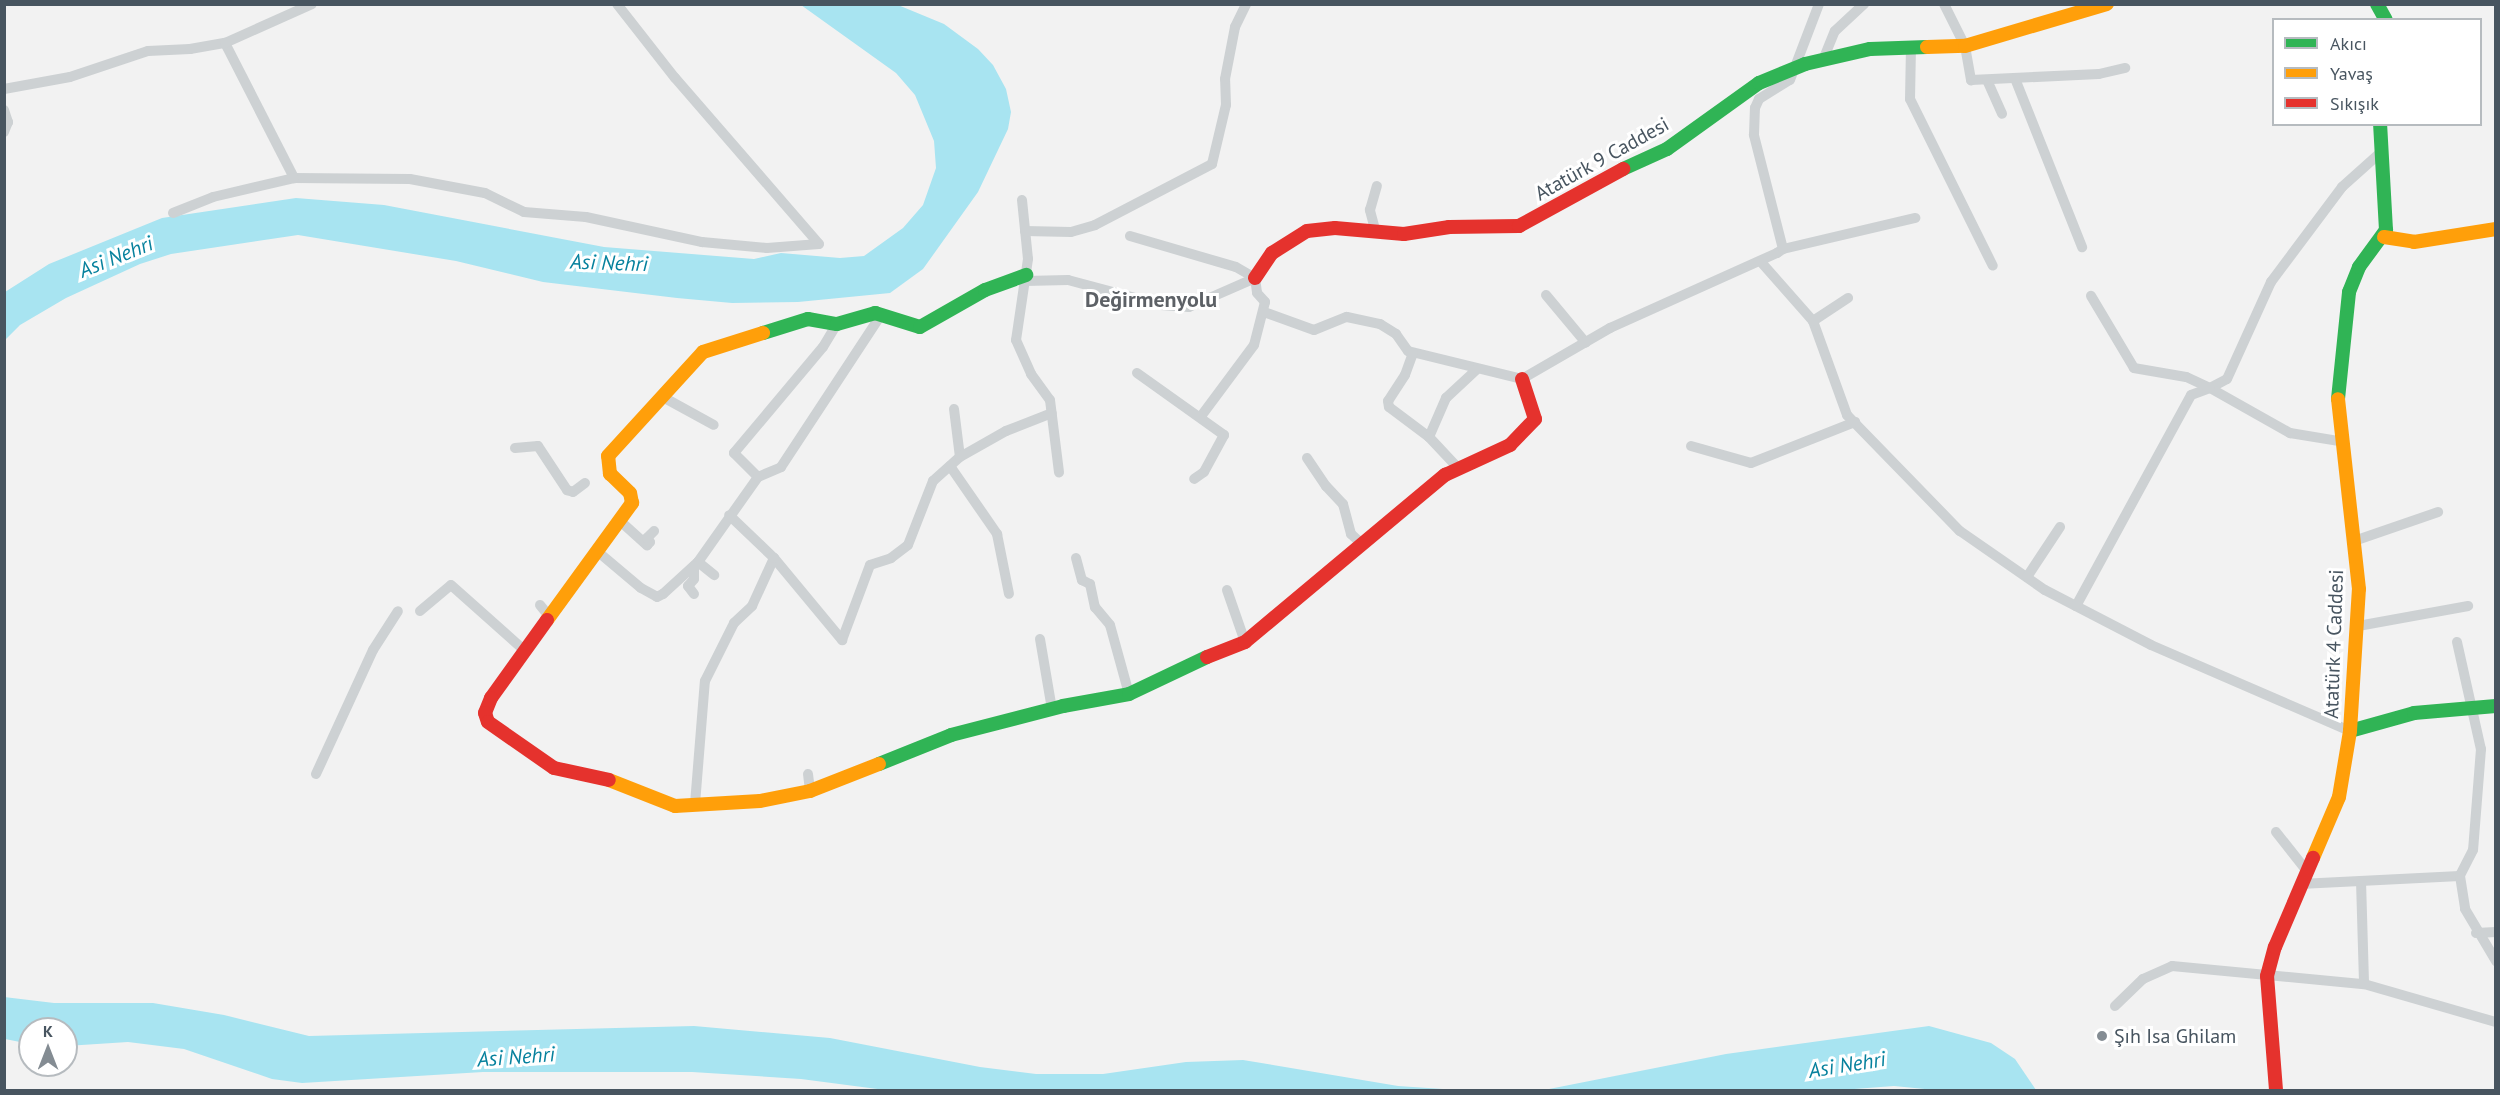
<!DOCTYPE html>
<meta charset="utf-8">
<style>
body{margin:0}
#map{position:relative;width:2500px;height:1095px;overflow:hidden;background:#f2f2f2;font-family:"PT Sans",sans-serif}
div>[style]{position:absolute}
[style*='--x']{left:calc(var(--x)*1px);top:calc(var(--y)*1px);width:calc(var(--w)*1px);rotate:calc(var(--a)*1deg)}
.water>*{inset:0;background:#a8e4f1}
.street>*{height:10px;margin:-5px;padding:0 5px;transform-origin:5px;border-radius:5px;background:#cdd1d3}
.fast>*{height:14px;margin:-7px;padding:0 7px;transform-origin:7px;border-radius:7px;background:#30b455}
.slow>*{height:14px;margin:-7px;padding:0 7px;transform-origin:7px;border-radius:7px;background:#ff9f0a}
.jam>*{height:14px;margin:-7px;padding:0 7px;transform-origin:7px;border-radius:7px;background:#e5322d}
.dots>*{width:16px;height:16px;translate:-50% -50%;box-sizing:border-box;border:3px solid #fff;border-radius:50%}
span{translate:-50% -50%;white-space:nowrap;text-align:center;line-height:1.15;-webkit-text-stroke:6px #fff;paint-order:stroke}
.street-label{font-size:20px;color:#485560}
.poi-label{font-size:20px;color:#485560}
.left{translate:0 -50%;text-align:left}
.water-label{font-size:21px;color:#06819d;font-style:italic}
.quarter-label{font-size:22px;color:#5d6166;font-weight:700}
.frame{position:absolute;inset:0;border:6px solid #485560;pointer-events:none}
.legend{position:absolute;left:2272px;top:18px;width:210px;height:108px;box-sizing:border-box;background:#fff;border:2px solid #b6bbbf;margin:0;padding:8px 10px;list-style:none;font-size:18px;color:#485560}
.legend li{display:flex;align-items:center;gap:12px;height:30px}
.legend b{width:30px;border:2px solid #b6bbbf}
.north{position:absolute;left:18px;top:1017px;width:60px;height:60px;box-sizing:border-box;background:#fff;border:2px solid #b6bbbf;border-radius:50%;rotate:0deg;font-size:16px;font-weight:700;line-height:24px;text-align:center;color:#485560}
.north::after{content:'';display:block;margin:auto;width:21px;height:27px;background:#848c93;clip-path:polygon(50% 0,100% 100%,50% 72%,0 100%)}
</style>
<div id="map">
<div class="water">
<div style="clip-path:polygon(801px 5px,898px 5px,944px 24px,978px 49px,993px 65px,1006px 89px,1011px 112px,1008px 129px,978px 192px,923px 269px,890px 293px,798px 302px,732px 303px,677px 298px,543px 282px,456px 261px,298px 235px,171px 254px,140px 264px,66px 298px,20px 325px,5px 340px,5px 292px,49px 264px,162px 218px,296px 198px,384px 205px,604px 247px,754px 259px,781px 253px,840px 258px,864px 256px,903px 228px,923px 205px,936px 168px,934px 141px,915px 95px,896px 73px)"></div>
<div style="clip-path:polygon(4px 997px,54px 1003px,153px 1003px,224px 1015px,309px 1036px,694px 1026px,830px 1038px,980px 1067px,1036px 1074px,1103px 1074px,1186px 1062px,1243px 1060px,1398px 1086px,1458px 1090px,885px 1090px,801px 1079px,692px 1072px,483px 1072px,302px 1083px,272px 1079px,184px 1049px,128px 1042px,66px 1046px,66px 1029px,30px 1029px,30px 1044px,5px 1039px)"></div>
<div style="clip-path:polygon(1929px 1026px,1991px 1043px,2015px 1059px,2036px 1090px,1935px 1090px,1894px 1086px,1841px 1090px,1504px 1090px,1544px 1090px,1726px 1054px)"></div>
</div>
<div class="street">
<div style="--x:1944;--y:4;--w:47;--a:63.4"></div>
<div style="--x:1965;--y:46;--w:35;--a:80"></div>
<div style="--x:1971;--y:80;--w:128;--a:-2.7"></div>
<div style="--x:2099;--y:74;--w:27;--a:-13"></div>
<div style="--x:225;--y:43;--w:152;--a:62.9"></div>
<div style="--x:294;--y:178;--w:116;--a:0.5"></div>
<div style="--x:410;--y:179;--w:76;--a:10.6"></div>
<div style="--x:485;--y:193;--w:43;--a:26"></div>
<div style="--x:524;--y:212;--w:62;--a:4.6"></div>
<div style="--x:586;--y:217;--w:119;--a:12.2"></div>
<div style="--x:702;--y:242;--w:65;--a:5.3"></div>
<div style="--x:767;--y:248;--w:52;--a:-4.4"></div>
<div style="--x:819;--y:244;--w:220;--a:-130.9"></div>
<div style="--x:675;--y:78;--w:94;--a:-128.1"></div>
<div style="--x:1911;--y:47;--w:52;--a:91.1"></div>
<div style="--x:1910;--y:99;--w:186;--a:63.6"></div>
<div style="--x:1823;--y:60;--w:31;--a:-68"></div>
<div style="--x:1835;--y:31;--w:40;--a:-43"></div>
<div style="--x:1987;--y:80;--w:37;--a:66"></div>
<div style="--x:2016;--y:81;--w:179;--a:68.3"></div>
<div style="--x:4;--y:89;--w:67;--a:-10.3"></div>
<div style="--x:70;--y:77;--w:82;--a:-18.4"></div>
<div style="--x:148;--y:51;--w:42;--a:-2.7"></div>
<div style="--x:190;--y:49;--w:36;--a:-10"></div>
<div style="--x:225;--y:43;--w:95;--a:-24.1"></div>
<div style="--x:4;--y:110;--w:13;--a:72"></div>
<div style="--x:8;--y:122;--w:11;--a:112"></div>
<div style="--x:1022;--y:200;--w:59;--a:84.2"></div>
<div style="--x:1028;--y:259;--w:82;--a:98.4"></div>
<div style="--x:1016;--y:340;--w:37;--a:66"></div>
<div style="--x:1031;--y:374;--w:32;--a:54"></div>
<div style="--x:1050;--y:400;--w:73;--a:82.9"></div>
<div style="--x:173;--y:213;--w:43;--a:-21.8"></div>
<div style="--x:213;--y:197;--w:83;--a:-13.2"></div>
<div style="--x:1025;--y:231;--w:46;--a:1.2"></div>
<div style="--x:1071;--y:232;--w:25;--a:-16"></div>
<div style="--x:1095;--y:225;--w:132;--a:-27.5"></div>
<div style="--x:1212;--y:164;--w:61;--a:-76.7"></div>
<div style="--x:1226;--y:105;--w:26;--a:-92"></div>
<div style="--x:1225;--y:79;--w:53;--a:-79.1"></div>
<div style="--x:1235;--y:27;--w:25;--a:-64"></div>
<div style="--x:1376;--y:233;--w:24;--a:-105"></div>
<div style="--x:1370;--y:210;--w:25;--a:-74"></div>
<div style="--x:1130;--y:236;--w:110;--a:16.3"></div>
<div style="--x:1236;--y:267;--w:22;--a:30"></div>
<div style="--x:1255;--y:278;--w:15;--a:82"></div>
<div style="--x:1257;--y:293;--w:12;--a:48"></div>
<div style="--x:1265;--y:302;--w:44;--a:104.3"></div>
<div style="--x:1254;--y:345;--w:87;--a:126.6"></div>
<div style="--x:1783;--y:249;--w:136;--a:-13.2"></div>
<div style="--x:1761;--y:262;--w:79;--a:48.6"></div>
<div style="--x:1813;--y:321;--w:100;--a:70.1"></div>
<div style="--x:1847;--y:415;--w:162;--a:45.8"></div>
<div style="--x:1960;--y:531;--w:103;--a:34.8"></div>
<div style="--x:2045;--y:590;--w:119;--a:27.4"></div>
<div style="--x:2151;--y:645;--w:217;--a:23.4"></div>
<div style="--x:1025;--y:281;--w:43;--a:-1.3"></div>
<div style="--x:1068;--y:280;--w:96;--a:15"></div>
<div style="--x:1161;--y:305;--w:28;--a:4"></div>
<div style="--x:1189;--y:307;--w:72;--a:-23.7"></div>
<div style="--x:1546;--y:295;--w:62;--a:50.2"></div>
<div style="--x:1264;--y:312;--w:53;--a:19.8"></div>
<div style="--x:1314;--y:330;--w:35;--a:-22"></div>
<div style="--x:1347;--y:317;--w:34;--a:12"></div>
<div style="--x:1380;--y:324;--w:19;--a:32"></div>
<div style="--x:1396;--y:334;--w:21;--a:55"></div>
<div style="--x:1408;--y:351;--w:117;--a:13.8"></div>
<div style="--x:1522;--y:379;--w:102;--a:-30.1"></div>
<div style="--x:1610;--y:328;--w:183;--a:-24.2"></div>
<div style="--x:1777;--y:253;--w:7;--a:-34"></div>
<div style="--x:1783;--y:249;--w:118;--a:-104.3"></div>
<div style="--x:1754;--y:135;--w:27;--a:-88"></div>
<div style="--x:1755;--y:108;--w:10;--a:-66"></div>
<div style="--x:1759;--y:99;--w:36;--a:-32"></div>
<div style="--x:1790;--y:80;--w:81;--a:-69.1"></div>
<div style="--x:1813;--y:321;--w:42;--a:-33.3"></div>
<div style="--x:1413;--y:353;--w:23;--a:110"></div>
<div style="--x:1405;--y:375;--w:31;--a:123"></div>
<div style="--x:1388;--y:401;--w:6;--a:81"></div>
<div style="--x:1389;--y:407;--w:50;--a:36.9"></div>
<div style="--x:1429;--y:437;--w:43;--a:-66.4"></div>
<div style="--x:1446;--y:398;--w:41;--a:-43"></div>
<div style="--x:1137;--y:373;--w:107;--a:35.5"></div>
<div style="--x:1224;--y:435;--w:42;--a:118.4"></div>
<div style="--x:1204;--y:472;--w:12;--a:145"></div>
<div style="--x:2210;--y:388;--w:19;--a:-28"></div>
<div style="--x:2227;--y:379;--w:107;--a:-65.6"></div>
<div style="--x:2271;--y:282;--w:119;--a:-53.2"></div>
<div style="--x:2342;--y:187;--w:51;--a:-41.8"></div>
<div style="--x:2210;--y:388;--w:92;--a:29.4"></div>
<div style="--x:2290;--y:433;--w:50;--a:9.3"></div>
<div style="--x:661;--y:396;--w:60;--a:28.7"></div>
<div style="--x:954;--y:409;--w:48;--a:82.9"></div>
<div style="--x:1429;--y:437;--w:45;--a:46.8"></div>
<div style="--x:1691;--y:446;--w:62;--a:15.8"></div>
<div style="--x:1751;--y:463;--w:112;--a:-21.5"></div>
<div style="--x:515;--y:448;--w:23;--a:-5"></div>
<div style="--x:538;--y:446;--w:53;--a:56.6"></div>
<div style="--x:567;--y:490;--w:6;--a:18"></div>
<div style="--x:573;--y:492;--w:15;--a:-37"></div>
<div style="--x:1307;--y:458;--w:34;--a:56"></div>
<div style="--x:1326;--y:486;--w:25;--a:47"></div>
<div style="--x:1343;--y:504;--w:31;--a:75"></div>
<div style="--x:1351;--y:534;--w:13;--a:42"></div>
<div style="--x:950;--y:466;--w:83;--a:55.3"></div>
<div style="--x:997;--y:534;--w:61;--a:78.7"></div>
<div style="--x:758;--y:477;--w:34;--a:-135"></div>
<div style="--x:734;--y:453;--w:138;--a:-50"></div>
<div style="--x:823;--y:347;--w:27;--a:-59"></div>
<div style="--x:619;--y:520;--w:38;--a:42"></div>
<div style="--x:647;--y:545;--w:4;--a:-45"></div>
<div style="--x:650;--y:542;--w:5;--a:-127"></div>
<div style="--x:647;--y:538;--w:10;--a:-45"></div>
<div style="--x:2354;--y:541;--w:89;--a:-19"></div>
<div style="--x:597;--y:551;--w:57;--a:40.1"></div>
<div style="--x:641;--y:588;--w:18;--a:29"></div>
<div style="--x:657;--y:597;--w:7;--a:-27"></div>
<div style="--x:663;--y:594;--w:47;--a:-42.4"></div>
<div style="--x:698;--y:562;--w:104;--a:-54.8"></div>
<div style="--x:758;--y:477;--w:25;--a:-23"></div>
<div style="--x:781;--y:467;--w:182;--a:-56.7"></div>
<div style="--x:774;--y:558;--w:107;--a:50.3"></div>
<div style="--x:842;--y:640;--w:80;--a:-69.5"></div>
<div style="--x:870;--y:565;--w:22;--a:-18"></div>
<div style="--x:891;--y:558;--w:21;--a:-37"></div>
<div style="--x:908;--y:545;--w:69;--a:-68.7"></div>
<div style="--x:933;--y:481;--w:36;--a:-42"></div>
<div style="--x:960;--y:457;--w:53;--a:-29.5"></div>
<div style="--x:1006;--y:431;--w:49;--a:-21.4"></div>
<div style="--x:1076;--y:558;--w:23;--a:75"></div>
<div style="--x:1082;--y:580;--w:9;--a:27"></div>
<div style="--x:1090;--y:584;--w:24;--a:78"></div>
<div style="--x:1095;--y:607;--w:23;--a:50"></div>
<div style="--x:1110;--y:625;--w:72;--a:74.6"></div>
<div style="--x:698;--y:562;--w:21;--a:39"></div>
<div style="--x:2027;--y:577;--w:60;--a:-56.6"></div>
<div style="--x:1227;--y:590;--w:55;--a:70.9"></div>
<div style="--x:694;--y:594;--w:10;--a:-127"></div>
<div style="--x:688;--y:586;--w:9;--a:-49"></div>
<div style="--x:694;--y:579;--w:13;--a:-90"></div>
<div style="--x:540;--y:605;--w:14;--a:51"></div>
<div style="--x:2076;--y:606;--w:240;--a:-61.4"></div>
<div style="--x:2191;--y:395;--w:20;--a:-20"></div>
<div style="--x:2210;--y:388;--w:26;--a:-155"></div>
<div style="--x:2186;--y:377;--w:53;--a:-170.2"></div>
<div style="--x:2134;--y:368;--w:84;--a:-120.8"></div>
<div style="--x:420;--y:611;--w:40;--a:-40"></div>
<div style="--x:451;--y:585;--w:98;--a:41.7"></div>
<div style="--x:2358;--y:626;--w:112;--a:-10.3"></div>
<div style="--x:1040;--y:639;--w:71;--a:80.3"></div>
<div style="--x:2457;--y:642;--w:110;--a:77.4"></div>
<div style="--x:2481;--y:749;--w:101;--a:94.5"></div>
<div style="--x:2473;--y:850;--w:29;--a:117"></div>
<div style="--x:316;--y:774;--w:136;--a:-65.3"></div>
<div style="--x:373;--y:650;--w:46;--a:-57.3"></div>
<div style="--x:808;--y:774;--w:17;--a:83"></div>
<div style="--x:695;--y:804;--w:123;--a:-85.4"></div>
<div style="--x:705;--y:681;--w:65;--a:-63.4"></div>
<div style="--x:734;--y:623;--w:25;--a:-43"></div>
<div style="--x:752;--y:606;--w:53;--a:-65.4"></div>
<div style="--x:774;--y:558;--w:62;--a:-136.3"></div>
<div style="--x:2276;--y:832;--w:48;--a:51.7"></div>
<div style="--x:2361;--y:881;--w:103;--a:88.3"></div>
<div style="--x:2300;--y:884;--w:160;--a:-2.9"></div>
<div style="--x:2460;--y:876;--w:33;--a:81"></div>
<div style="--x:2465;--y:909;--w:61;--a:59.2"></div>
<div style="--x:2476;--y:933;--w:20;--a:-3"></div>
<div style="--x:2115;--y:1006;--w:39;--a:-44"></div>
<div style="--x:2143;--y:979;--w:32;--a:-24"></div>
<div style="--x:2172;--y:966;--w:193;--a:5.4"></div>
<div style="--x:2364;--y:984;--w:137;--a:16.1"></div>
</div>
<div class="fast">
<div style="--x:2377;--y:4;--w:18;--a:61"></div>
<div style="--x:1623;--y:169;--w:48;--a:-24.4"></div>
<div style="--x:1667;--y:149;--w:113;--a:-35.7"></div>
<div style="--x:1759;--y:83;--w:50;--a:-22.4"></div>
<div style="--x:1805;--y:64;--w:67;--a:-13"></div>
<div style="--x:1870;--y:49;--w:57;--a:-2"></div>
<div style="--x:763;--y:333;--w:47;--a:-17.3"></div>
<div style="--x:808;--y:319;--w:29;--a:10"></div>
<div style="--x:837;--y:324;--w:40;--a:-16"></div>
<div style="--x:875;--y:313;--w:47;--a:17.3"></div>
<div style="--x:920;--y:327;--w:75;--a:-29.6"></div>
<div style="--x:985;--y:290;--w:44;--a:-20.1"></div>
<div style="--x:2338;--y:399;--w:108;--a:-84.1"></div>
<div style="--x:2349;--y:292;--w:27;--a:-68"></div>
<div style="--x:2359;--y:267;--w:46;--a:-53.9"></div>
<div style="--x:2386;--y:230;--w:106;--a:-93.2"></div>
<div style="--x:2350;--y:731;--w:66;--a:-15.7"></div>
<div style="--x:2414;--y:713;--w:82;--a:-4.9"></div>
<div style="--x:879;--y:764;--w:78;--a:-21.9"></div>
<div style="--x:951;--y:735;--w:116;--a:-14.5"></div>
<div style="--x:1063;--y:706;--w:67;--a:-10.3"></div>
<div style="--x:1129;--y:694;--w:86;--a:-25.4"></div>
</div>
<div class="slow">
<div style="--x:1927;--y:47;--w:38;--a:-2"></div>
<div style="--x:1965;--y:46;--w:148;--a:-16.5"></div>
<div style="--x:2384;--y:237;--w:30;--a:9"></div>
<div style="--x:2414;--y:242;--w:83;--a:-9"></div>
<div style="--x:547;--y:620;--w:145;--a:-54"></div>
<div style="--x:632;--y:503;--w:10;--a:-101"></div>
<div style="--x:630;--y:493;--w:28;--a:-136"></div>
<div style="--x:610;--y:474;--w:18;--a:-96"></div>
<div style="--x:608;--y:456;--w:141;--a:-47.6"></div>
<div style="--x:703;--y:352;--w:63;--a:-17.6"></div>
<div style="--x:609;--y:780;--w:71;--a:21.5"></div>
<div style="--x:675;--y:806;--w:85;--a:-3.4"></div>
<div style="--x:760;--y:801;--w:51;--a:-11.3"></div>
<div style="--x:810;--y:791;--w:74;--a:-21.4"></div>
<div style="--x:2313;--y:858;--w:66;--a:-66.9"></div>
<div style="--x:2339;--y:797;--w:67;--a:-80.5"></div>
<div style="--x:2350;--y:731;--w:142;--a:-86.4"></div>
<div style="--x:2359;--y:589;--w:191;--a:-96.3"></div>
</div>
<div class="jam">
<div style="--x:1255;--y:278;--w:30;--a:-56"></div>
<div style="--x:1272;--y:253;--w:41;--a:-32.2"></div>
<div style="--x:1307;--y:231;--w:28;--a:-6"></div>
<div style="--x:1335;--y:228;--w:69;--a:5"></div>
<div style="--x:1404;--y:234;--w:46;--a:-8.8"></div>
<div style="--x:1449;--y:227;--w:70;--a:-0.8"></div>
<div style="--x:1519;--y:226;--w:119;--a:-28.7"></div>
<div style="--x:547;--y:620;--w:96;--a:125.7"></div>
<div style="--x:491;--y:698;--w:16;--a:112"></div>
<div style="--x:485;--y:713;--w:9;--a:72"></div>
<div style="--x:488;--y:722;--w:80;--a:34.9"></div>
<div style="--x:554;--y:768;--w:56;--a:12.3"></div>
<div style="--x:1207;--y:657;--w:41;--a:-21.5"></div>
<div style="--x:1245;--y:642;--w:261;--a:-39.9"></div>
<div style="--x:1445;--y:475;--w:72;--a:-24.8"></div>
<div style="--x:1510;--y:445;--w:36;--a:-46"></div>
<div style="--x:1535;--y:419;--w:42;--a:-108"></div>
<div style="--x:2276;--y:1090;--w:114;--a:-94.5"></div>
<div style="--x:2267;--y:976;--w:30;--a:-75"></div>
<div style="--x:2275;--y:947;--w:97;--a:-66.9"></div>
</div>
<div class="dots">
<div style="left:2102px;top:1036px;background:#848c93"></div>
</div>
<div class="street-label">
<span style="left:1602px;top:159px;rotate:-29deg">Atatürk 9 Caddesi</span>
<span style="left:2334px;top:644px;rotate:-88deg">Atatürk 4 Caddesi</span>
</div>
<div class="poi-label">
<span class="left" style="left:2114px;top:1036px">Şıh Isa Ghilam</span>
</div>
<div class="water-label">
<span style="left:116px;top:257px;rotate:-22deg">Asi Nehri</span>
<span style="left:609px;top:263px;rotate:2deg">Asi Nehri</span>
<span style="left:516px;top:1057px;rotate:-4deg">Asi Nehri</span>
<span style="left:1847px;top:1065px;rotate:-9deg">Asi Nehri</span>
</div>
<div class="quarter-label">
<span style="left:1151px;top:300px">Değirmenyolu</span>
</div>
<div class="frame"></div>
<ul class="legend">
<li><b style="height:8px;background:#30b455"></b>Akıcı</li>
<li><b style="height:8px;background:#ff9f0a"></b>Yavaş</li>
<li><b style="height:8px;background:#e5322d"></b>Sıkışık</li>
</ul>
<div class="north">K</div>
</div>
